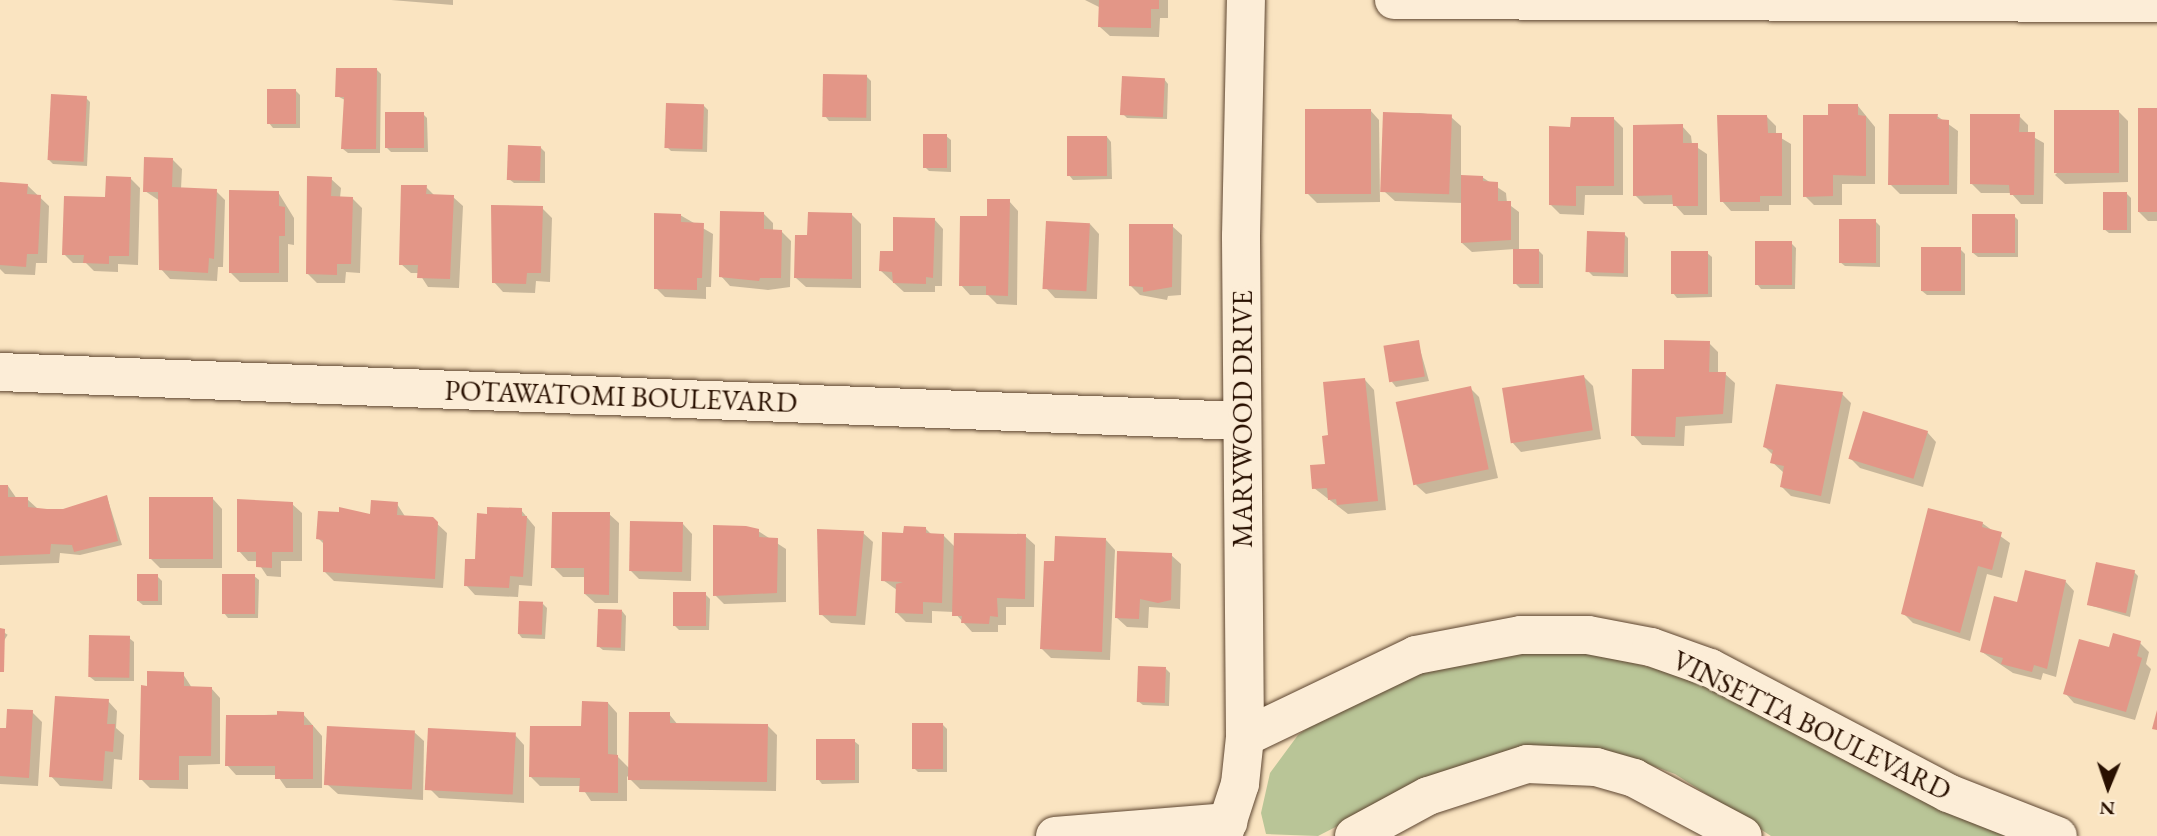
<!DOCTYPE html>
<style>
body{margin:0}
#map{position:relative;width:2157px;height:836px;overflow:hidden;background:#fae4c1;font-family:"EB Garamond",serif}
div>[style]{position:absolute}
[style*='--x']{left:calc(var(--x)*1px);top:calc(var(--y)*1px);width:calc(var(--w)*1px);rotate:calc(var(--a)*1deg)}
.green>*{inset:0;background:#b9c597}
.shadow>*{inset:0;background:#0003;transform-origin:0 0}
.building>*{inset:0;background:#e39687;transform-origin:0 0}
.roads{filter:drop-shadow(0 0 2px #5d4530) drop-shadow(0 0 2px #5d4530)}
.minor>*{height:38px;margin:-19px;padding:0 19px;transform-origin:19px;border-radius:19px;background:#fcedd7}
span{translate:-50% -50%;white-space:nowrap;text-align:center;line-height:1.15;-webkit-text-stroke:7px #fcedd7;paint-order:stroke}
.street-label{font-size:28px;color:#291000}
.north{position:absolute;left:2073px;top:752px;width:70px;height:70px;-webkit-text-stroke:5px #fcedd7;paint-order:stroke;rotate:182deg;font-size:19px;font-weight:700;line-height:28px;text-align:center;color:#291000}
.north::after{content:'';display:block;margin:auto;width:24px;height:32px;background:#291000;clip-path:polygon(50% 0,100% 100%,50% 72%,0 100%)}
</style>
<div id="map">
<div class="green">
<div style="clip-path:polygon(1498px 654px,1595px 654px,1687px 676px,2007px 836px,1771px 836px,1675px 774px,1623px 755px,1427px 780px,1318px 836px,1266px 834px,1261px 813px,1270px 773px,1298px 735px,1319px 720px,1429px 670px)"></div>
</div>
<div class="shadow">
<div style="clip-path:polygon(391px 0,453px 0,453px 5px)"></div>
<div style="clip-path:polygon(1085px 0,1168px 0,1168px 18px,1160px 18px,1159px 37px,1110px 36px,1100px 27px,1101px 8px)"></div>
<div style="clip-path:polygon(377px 70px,381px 74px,380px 153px,348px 153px,343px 149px,345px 100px,337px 96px)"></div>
<div style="clip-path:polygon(866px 76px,871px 81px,871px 121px,829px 121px,825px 116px)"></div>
<div style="clip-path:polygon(1164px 79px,1168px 84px,1167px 119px,1127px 118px,1123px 114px)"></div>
<div style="clip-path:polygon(296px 91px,300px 95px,300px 128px,273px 128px,269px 123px)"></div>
<div style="clip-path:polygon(86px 98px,90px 102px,87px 166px,53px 164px,49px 160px)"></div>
<div style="clip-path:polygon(703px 105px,708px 110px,707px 152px,671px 151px,667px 147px)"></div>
<div style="clip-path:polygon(1858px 106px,1875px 127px,1875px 184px,1842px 184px,1842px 205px,1814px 205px,1805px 196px,1830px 117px)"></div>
<div style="clip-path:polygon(1370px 110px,1379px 120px,1380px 202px,1317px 203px,1307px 193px)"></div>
<div style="clip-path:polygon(2157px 110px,2157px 221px,2148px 221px,2138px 211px)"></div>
<div style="clip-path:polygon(2118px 111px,2128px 121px,2128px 182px,2065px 184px,2055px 175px)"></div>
<div style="clip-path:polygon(1420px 113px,1451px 117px,1461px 126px,1461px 177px,1482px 177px,1506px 193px,1507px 203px,1519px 212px,1519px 251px,1539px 251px,1543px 255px,1543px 288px,1520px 288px,1516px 284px,1515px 249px,1472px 252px,1462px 243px,1463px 203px,1395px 201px,1385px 192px,1385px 114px)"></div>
<div style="clip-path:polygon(423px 114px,427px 118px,428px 152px,391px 152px,387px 148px)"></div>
<div style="clip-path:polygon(1937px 116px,1958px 131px,1957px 194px,1900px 194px,1890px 184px)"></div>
<div style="clip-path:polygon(2019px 116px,2028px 125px,2028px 134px,2044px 143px,2043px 204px,2021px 204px,2011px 193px,1981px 193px,1971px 183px)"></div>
<div style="clip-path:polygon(1767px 117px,1776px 126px,1776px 135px,1791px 144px,1791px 205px,1769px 205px,1769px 211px,1731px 211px,1722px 201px)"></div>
<div style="clip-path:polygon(1613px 118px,1623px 128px,1623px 195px,1585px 195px,1584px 215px,1560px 214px,1551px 205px,1572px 128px)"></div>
<div style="clip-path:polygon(1682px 126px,1691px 136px,1692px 144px,1707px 154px,1707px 215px,1684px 215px,1674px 204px,1644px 204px,1635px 195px)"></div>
<div style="clip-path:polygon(946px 136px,951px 140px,951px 172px,929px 171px,925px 167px)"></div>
<div style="clip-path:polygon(1107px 137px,1111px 142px,1112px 179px,1073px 180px,1069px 175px)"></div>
<div style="clip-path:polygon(541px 148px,545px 152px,545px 183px,514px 183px,509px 179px)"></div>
<div style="clip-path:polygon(173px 160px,182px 169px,181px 189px,216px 191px,225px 200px,223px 267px,218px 267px,217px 281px,170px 279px,161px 269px,160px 201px,145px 191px)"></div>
<div style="clip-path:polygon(130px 178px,140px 188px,138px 265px,118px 264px,118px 272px,94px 271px,86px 263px,73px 263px,64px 254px,107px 198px)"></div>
<div style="clip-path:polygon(331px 179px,341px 188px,340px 198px,353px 199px,362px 208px,360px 273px,346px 272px,345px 283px,317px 283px,307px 273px)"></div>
<div style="clip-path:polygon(0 184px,27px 185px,49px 206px,47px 263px,36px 263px,35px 275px,5px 274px,0 269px)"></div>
<div style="clip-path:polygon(426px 187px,435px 196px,453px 197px,463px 206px,459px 288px,428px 287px,419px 273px,411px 273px,401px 264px)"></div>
<div style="clip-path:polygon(278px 192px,294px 218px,294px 245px,288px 244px,288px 282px,240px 282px,231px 273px)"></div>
<div style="clip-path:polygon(2127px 194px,2131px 198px,2131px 233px,2109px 233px,2104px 229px)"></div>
<div style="clip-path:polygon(1009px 201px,1018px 211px,1017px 305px,997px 304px,988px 295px,970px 295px,961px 285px,989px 218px)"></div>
<div style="clip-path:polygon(542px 208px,552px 218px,550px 282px,536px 281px,535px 293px,503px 292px,494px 282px)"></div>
<div style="clip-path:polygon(763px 213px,773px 223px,773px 231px,781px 231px,791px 241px,790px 287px,768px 290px,730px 286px,721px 276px)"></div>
<div style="clip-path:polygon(680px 215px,713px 234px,711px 287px,706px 287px,706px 299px,665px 297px,656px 288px)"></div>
<div style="clip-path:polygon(852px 215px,861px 224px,861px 288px,806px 287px,796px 278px,809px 236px)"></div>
<div style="clip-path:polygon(2014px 216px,2018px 220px,2018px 257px,1978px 257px,1973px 253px)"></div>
<div style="clip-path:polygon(934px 219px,943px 229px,942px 286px,935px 286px,935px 292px,904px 292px,881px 271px,894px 252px)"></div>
<div style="clip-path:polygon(1875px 221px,1880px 226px,1880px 267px,1845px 266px,1840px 262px)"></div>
<div style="clip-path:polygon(1090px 224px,1099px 234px,1097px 299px,1055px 298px,1046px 288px)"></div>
<div style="clip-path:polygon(1172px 226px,1182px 235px,1181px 295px,1168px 296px,1167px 300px,1140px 295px,1131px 286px)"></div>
<div style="clip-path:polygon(1624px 234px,1628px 238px,1628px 277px,1593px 276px,1589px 272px)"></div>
<div style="clip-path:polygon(1791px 243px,1796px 248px,1795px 289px,1761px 289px,1757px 284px)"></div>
<div style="clip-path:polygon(1960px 249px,1965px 254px,1965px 295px,1927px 295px,1922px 291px)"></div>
<div style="clip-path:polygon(1707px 253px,1712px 257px,1712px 297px,1677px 298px,1673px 293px)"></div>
<div style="clip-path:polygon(1418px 342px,1429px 381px,1396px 387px,1392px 382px)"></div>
<div style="clip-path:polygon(1709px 343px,1718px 352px,1718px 374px,1725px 374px,1735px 383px,1732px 423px,1685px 426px,1684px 446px,1642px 445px,1633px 435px,1665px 371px)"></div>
<div style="clip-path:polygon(1584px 377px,1593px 386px,1601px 439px,1521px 452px,1512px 442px)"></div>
<div style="clip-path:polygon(1365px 380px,1374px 390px,1386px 510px,1348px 514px,1314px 488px,1327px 466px,1330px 437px)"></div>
<div style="clip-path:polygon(1470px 388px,1479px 397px,1498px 478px,1426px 494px,1416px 485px)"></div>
<div style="clip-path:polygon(1842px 394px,1851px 403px,1830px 504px,1791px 496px,1782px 487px,1784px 473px,1772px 462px,1773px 455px,1765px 447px)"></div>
<div style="clip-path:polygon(1927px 432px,1936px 442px,1923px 487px,1860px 468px,1851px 459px)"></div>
<div style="clip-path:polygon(0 486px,8px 486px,17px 499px,27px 499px,38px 509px,64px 511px,107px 497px,122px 545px,80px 555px,60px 553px,59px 563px,0 565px)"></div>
<div style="clip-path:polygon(213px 499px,222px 509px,222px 568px,160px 568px,151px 559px)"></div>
<div style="clip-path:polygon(292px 504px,302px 513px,302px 561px,281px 561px,281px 577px,267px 576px,257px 561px,248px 561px,239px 551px)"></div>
<div style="clip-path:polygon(397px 504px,406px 518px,432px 519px,447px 533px,443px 588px,334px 581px,325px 572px,325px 545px,318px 538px,340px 514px,372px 516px)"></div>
<div style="clip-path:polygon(521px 510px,535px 527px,532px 586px,519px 585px,518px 597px,475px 595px,466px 585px,476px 561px)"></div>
<div style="clip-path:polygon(609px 514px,619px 523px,618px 603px,595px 603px,585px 594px,585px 577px,563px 577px,553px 567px)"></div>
<div style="clip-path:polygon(1982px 523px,2010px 543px,2002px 578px,1987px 574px,1970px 641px,1913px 623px,1903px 613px)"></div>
<div style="clip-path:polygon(683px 524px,692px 534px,691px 581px,639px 579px,630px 570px)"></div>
<div style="clip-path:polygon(925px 528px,932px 535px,944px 536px,955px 547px,1025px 536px,1035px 545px,1034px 607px,1006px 607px,1006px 625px,998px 625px,998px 632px,972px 632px,954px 612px,932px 611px,932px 623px,906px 622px,896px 612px,897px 590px,883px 580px,905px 534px)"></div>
<div style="clip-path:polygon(758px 531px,786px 549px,786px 602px,724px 604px,715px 595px)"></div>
<div style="clip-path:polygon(863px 533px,873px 542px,865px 625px,831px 623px,821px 614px)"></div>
<div style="clip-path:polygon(1106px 540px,1115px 550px,1110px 660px,1051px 658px,1041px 648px,1055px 563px)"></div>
<div style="clip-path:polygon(1171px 555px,1181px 564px,1180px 609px,1149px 607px,1148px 628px,1127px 627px,1117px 618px)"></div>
<div style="clip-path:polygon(2134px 572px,2138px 576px,2130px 617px,2089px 605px)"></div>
<div style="clip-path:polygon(157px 576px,162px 581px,162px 605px,143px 605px,138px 601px)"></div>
<div style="clip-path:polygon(254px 576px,259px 580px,258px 618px,228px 618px,224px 613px)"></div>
<div style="clip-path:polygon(2065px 581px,2074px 591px,2056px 677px,2043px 673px,2041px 680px,2013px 673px,1982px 652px,2018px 604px)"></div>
<div style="clip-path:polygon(705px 594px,710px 599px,709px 630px,679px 630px,674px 625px)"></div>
<div style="clip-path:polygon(543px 604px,547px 608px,545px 639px,522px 638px,518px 633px)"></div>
<div style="clip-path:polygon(622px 611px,626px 616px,625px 651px,603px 650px,598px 646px)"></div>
<div style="left:0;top:630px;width:9px;height:46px;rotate:32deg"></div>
<div style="clip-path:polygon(129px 638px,134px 642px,134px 681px,95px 681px,90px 677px)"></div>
<div style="clip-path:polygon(2140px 643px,2149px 652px,2146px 664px,2151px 669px,2135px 720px,2074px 703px,2065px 693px,2110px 650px)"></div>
<div style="clip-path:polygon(1166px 669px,1170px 673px,1169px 706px,1143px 705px,1138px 701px)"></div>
<div style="clip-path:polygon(183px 674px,192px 688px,211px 688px,220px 698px,220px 764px,188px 765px,188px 789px,150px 788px,141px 779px,149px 687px)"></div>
<div style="clip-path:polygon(108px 701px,117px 711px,116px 728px,124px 735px,122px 760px,114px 759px,112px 789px,60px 786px,51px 776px)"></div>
<div style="clip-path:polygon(608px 703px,617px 713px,617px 756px,630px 769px,669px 714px,678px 725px,767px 725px,777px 735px,776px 791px,640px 789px,627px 776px,627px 801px,591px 801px,581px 786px,540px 786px,531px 777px)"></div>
<div style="clip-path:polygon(32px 712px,42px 722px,38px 786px,0 784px,0 730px,8px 730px)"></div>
<div style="clip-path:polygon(303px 714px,322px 736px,322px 788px,286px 788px,277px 775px,236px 775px,227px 765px,227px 716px)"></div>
<div style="clip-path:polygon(943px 725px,947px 729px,947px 772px,918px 772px,914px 768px)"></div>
<div style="clip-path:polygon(414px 732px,424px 741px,423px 800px,338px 794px,328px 785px)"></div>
<div style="clip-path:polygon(515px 735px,524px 745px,524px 803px,439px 798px,430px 789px)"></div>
<div style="clip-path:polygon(854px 741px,859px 745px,859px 783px,822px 784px,818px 779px)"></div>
</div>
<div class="building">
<div style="clip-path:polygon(1099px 0,1159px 0,1159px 9px,1151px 9px,1151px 28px,1098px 27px)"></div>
<div style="clip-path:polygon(336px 68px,377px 68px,376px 149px,341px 149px,344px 97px,335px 97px)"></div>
<div style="left:823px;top:74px;width:44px;height:43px;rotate:1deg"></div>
<div style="left:1122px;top:76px;width:43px;height:39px;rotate:3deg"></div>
<div style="left:267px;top:89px;width:29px;height:35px"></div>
<div style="left:51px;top:94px;width:36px;height:66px;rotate:3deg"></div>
<div style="left:666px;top:103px;width:38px;height:45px;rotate:2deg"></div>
<div style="clip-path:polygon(1828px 104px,1858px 104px,1858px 115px,1866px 116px,1866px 176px,1833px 175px,1833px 196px,1803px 197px,1803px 115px,1828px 115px)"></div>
<div style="left:2138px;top:108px;width:19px;height:104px"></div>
<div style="left:1305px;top:109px;width:66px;height:85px"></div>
<div style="left:2119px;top:110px;width:63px;height:65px;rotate:90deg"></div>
<div style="left:385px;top:112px;width:39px;height:36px"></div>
<div style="left:1383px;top:112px;width:69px;height:80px;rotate:2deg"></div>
<div style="clip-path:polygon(1889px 114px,1938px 114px,1937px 119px,1949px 120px,1949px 185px,1888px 185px)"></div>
<div style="clip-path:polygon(1970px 114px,2020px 114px,2019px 132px,2035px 132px,2034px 195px,2010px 195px,2009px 185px,1970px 184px)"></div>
<div style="clip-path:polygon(1717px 115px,1767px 115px,1768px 133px,1782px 133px,1782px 196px,1760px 196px,1760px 202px,1720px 202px)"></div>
<div style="clip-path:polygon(1571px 117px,1614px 117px,1614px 186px,1576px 186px,1576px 206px,1549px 205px,1549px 126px,1570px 127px)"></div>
<div style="clip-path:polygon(1683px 124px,1683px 143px,1698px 143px,1698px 206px,1673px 206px,1672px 195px,1633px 196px,1633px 125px)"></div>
<div style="left:923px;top:134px;width:24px;height:34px"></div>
<div style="left:1067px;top:136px;width:40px;height:40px"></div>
<div style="left:508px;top:145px;width:33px;height:35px;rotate:2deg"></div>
<div style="clip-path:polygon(144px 157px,173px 158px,172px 187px,217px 189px,214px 259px,209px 258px,208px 273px,159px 270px,158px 192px,143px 192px)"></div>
<div style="clip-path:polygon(1461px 175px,1483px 176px,1483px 181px,1498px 182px,1498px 201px,1511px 201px,1511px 240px,1461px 243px)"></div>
<div style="clip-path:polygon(106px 176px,131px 177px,129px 256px,109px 256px,109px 264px,83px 263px,84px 255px,62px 255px,64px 196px,105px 197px)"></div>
<div style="clip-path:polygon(307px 176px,332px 177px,331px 196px,353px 197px,351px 264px,337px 264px,337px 275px,306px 274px)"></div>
<div style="clip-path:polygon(0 182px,28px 184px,27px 194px,41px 195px,38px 254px,27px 254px,26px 267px,0 265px)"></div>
<div style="clip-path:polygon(401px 185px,427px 185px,426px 194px,454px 195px,450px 279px,417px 278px,418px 265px,399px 265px)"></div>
<div style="clip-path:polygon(229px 190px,279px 191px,279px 206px,285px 207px,285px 236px,279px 236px,279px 273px,229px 273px)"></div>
<div style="left:2103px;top:192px;width:24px;height:38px"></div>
<div style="clip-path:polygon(987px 199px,1010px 199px,1008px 296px,986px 295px,986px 286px,959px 286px,960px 216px,987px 216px)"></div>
<div style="clip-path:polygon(491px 205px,543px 206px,541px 273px,527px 273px,526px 284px,492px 283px)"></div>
<div style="clip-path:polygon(720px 211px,764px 212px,764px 229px,782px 230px,781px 278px,760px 278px,759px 281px,719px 277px)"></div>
<div style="clip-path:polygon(808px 212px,852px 213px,852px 279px,794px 278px,795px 235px,807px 235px)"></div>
<div style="clip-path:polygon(654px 213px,681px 214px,681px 222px,704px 223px,702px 278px,697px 278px,697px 290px,654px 289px)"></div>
<div style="left:1972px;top:214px;width:43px;height:39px"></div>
<div style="clip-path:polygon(893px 217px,935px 218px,933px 278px,926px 277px,926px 284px,893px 283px,892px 272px,879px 271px,880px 251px,893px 251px)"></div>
<div style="left:1839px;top:219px;width:37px;height:44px"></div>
<div style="left:1046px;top:221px;width:44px;height:68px;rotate:3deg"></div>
<div style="clip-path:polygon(1129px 224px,1173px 224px,1172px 287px,1143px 292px,1143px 287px,1129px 286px)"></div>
<div style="left:1587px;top:231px;width:38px;height:41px;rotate:2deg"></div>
<div style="left:1755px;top:241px;width:37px;height:44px"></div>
<div style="left:1921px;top:247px;width:40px;height:44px"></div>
<div style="left:1539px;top:249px;width:35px;height:26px;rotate:90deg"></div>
<div style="left:1671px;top:251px;width:37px;height:43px"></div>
<div style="left:1419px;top:340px;width:37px;height:36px;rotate:81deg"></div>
<div style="clip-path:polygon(1664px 340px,1710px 341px,1709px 372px,1726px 372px,1723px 414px,1676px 417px,1675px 437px,1631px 436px,1632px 369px,1664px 369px)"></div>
<div style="left:1584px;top:375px;width:56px;height:83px;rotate:81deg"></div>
<div style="clip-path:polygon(1365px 378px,1378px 501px,1337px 505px,1336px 499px,1328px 500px,1327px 488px,1312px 489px,1310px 465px,1325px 464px,1322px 436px,1328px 435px,1323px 382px)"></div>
<div style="clip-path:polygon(1776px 384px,1843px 392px,1821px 496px,1780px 487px,1784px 466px,1770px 463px,1773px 450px,1763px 447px)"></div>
<div style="left:1471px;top:386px;width:85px;height:77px;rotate:78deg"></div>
<div style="left:1863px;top:411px;width:68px;height:50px;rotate:17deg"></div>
<div style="clip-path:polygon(0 485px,8px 485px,8px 497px,28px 497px,28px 507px,47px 509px,63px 509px,107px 495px,118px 541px,74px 552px,72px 545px,51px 544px,50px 554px,0 556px)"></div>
<div style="left:213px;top:497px;width:62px;height:64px;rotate:90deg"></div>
<div style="clip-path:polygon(237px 499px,293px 502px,293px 552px,272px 552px,272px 568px,256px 567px,256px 552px,237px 552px)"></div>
<div style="clip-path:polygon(371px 500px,398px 502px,397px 515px,433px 517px,438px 522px,435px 579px,323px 572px,323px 540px,316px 539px,318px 511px,339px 512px,339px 507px,370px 514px)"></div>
<div style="clip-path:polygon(487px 507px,522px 508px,522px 516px,527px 516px,523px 577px,510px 576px,509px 588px,464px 586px,465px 559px,475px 559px,477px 513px,487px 514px)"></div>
<div style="clip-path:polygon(1928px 508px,1983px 522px,1982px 527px,2002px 532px,1992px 570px,1978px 566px,1960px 633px,1901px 614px)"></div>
<div style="clip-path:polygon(552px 512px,610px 512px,609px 595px,584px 594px,584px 568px,551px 568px)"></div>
<div style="left:630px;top:521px;width:53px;height:50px;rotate:1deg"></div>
<div style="clip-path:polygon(713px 525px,746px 526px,759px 529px,759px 537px,778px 538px,777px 593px,713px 596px)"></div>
<div style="clip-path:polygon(904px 526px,926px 527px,926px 533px,944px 534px,942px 603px,923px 602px,923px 614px,895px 613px,896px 584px,903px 582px,881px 581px,882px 532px,903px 533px)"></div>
<div style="clip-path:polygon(817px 529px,864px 531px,856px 616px,819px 615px)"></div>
<div style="clip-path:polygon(954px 533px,1026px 534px,1025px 599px,997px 598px,998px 617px,990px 616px,989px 624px,961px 623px,962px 616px,952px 616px)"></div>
<div style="clip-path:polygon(1055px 536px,1106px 538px,1102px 652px,1040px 649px,1044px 561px,1054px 561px)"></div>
<div style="clip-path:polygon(1117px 551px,1172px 553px,1171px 600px,1158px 603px,1140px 599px,1139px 619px,1115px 618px)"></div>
<div style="left:2096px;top:562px;width:40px;height:44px;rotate:12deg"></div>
<div style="clip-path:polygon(2025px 570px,2066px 580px,2047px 669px,2034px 665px,2032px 672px,2001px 664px,2003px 658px,1980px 652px,1994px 596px,2017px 602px)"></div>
<div style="left:137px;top:574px;width:21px;height:27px"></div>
<div style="left:222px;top:574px;width:33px;height:40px"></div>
<div style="left:673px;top:592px;width:33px;height:34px"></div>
<div style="left:519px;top:601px;width:24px;height:33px;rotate:2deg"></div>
<div style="left:598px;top:609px;width:24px;height:38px;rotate:2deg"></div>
<div style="clip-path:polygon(0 628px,5px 629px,4px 672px,0 672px)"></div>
<div style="clip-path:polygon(2113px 633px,2141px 641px,2137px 656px,2142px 658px,2126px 712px,2063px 694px,2079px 639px,2109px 647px)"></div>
<div style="left:89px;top:635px;width:41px;height:42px;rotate:1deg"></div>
<div style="left:1138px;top:666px;width:28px;height:36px;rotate:2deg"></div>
<div style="clip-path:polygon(147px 671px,184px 672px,184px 686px,212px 687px,211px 756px,179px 756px,179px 780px,139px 780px,141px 685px,147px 686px)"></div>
<div style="clip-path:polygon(55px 696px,109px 699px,107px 724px,115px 724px,113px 752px,105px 751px,103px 781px,49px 777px)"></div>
<div style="clip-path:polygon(582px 701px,608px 702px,608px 754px,618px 755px,618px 793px,579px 792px,580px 778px,529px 777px,530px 726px,581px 726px)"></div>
<div style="clip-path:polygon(7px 709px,33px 710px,29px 778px,0 776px,0 728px,6px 728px)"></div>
<div style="clip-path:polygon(2157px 710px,2157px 730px,2152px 729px)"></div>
<div style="clip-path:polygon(277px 711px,304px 712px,304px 725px,313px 725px,313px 779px,275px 779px,275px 766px,225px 766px,226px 715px,277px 715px)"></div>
<div style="clip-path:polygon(629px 712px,670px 712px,670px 723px,768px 724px,767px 782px,628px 780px)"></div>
<div style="left:912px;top:723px;width:31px;height:46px"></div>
<div style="left:327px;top:726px;width:88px;height:59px;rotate:3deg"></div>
<div style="left:428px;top:728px;width:88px;height:62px;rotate:3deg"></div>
<div style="left:816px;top:739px;width:39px;height:41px"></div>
</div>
<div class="roads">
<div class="minor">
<div style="--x:1394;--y:0;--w:763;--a:0.23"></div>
<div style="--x:0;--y:372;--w:1243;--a:2.26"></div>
<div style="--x:1245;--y:737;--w:190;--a:-25.6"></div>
<div style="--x:1416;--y:655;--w:107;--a:-10.8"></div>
<div style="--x:1521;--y:635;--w:67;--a:0"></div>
<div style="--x:1588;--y:635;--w:64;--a:10.8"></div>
<div style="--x:1651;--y:647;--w:63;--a:19.6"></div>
<div style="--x:1710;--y:668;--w:269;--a:27.7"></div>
<div style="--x:1948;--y:793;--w:118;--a:21.4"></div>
<div style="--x:1055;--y:836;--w:174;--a:-4.6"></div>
<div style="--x:1223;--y:836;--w:55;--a:-71.9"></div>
<div style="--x:1240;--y:784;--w:47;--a:-83.9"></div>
<div style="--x:1245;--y:737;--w:501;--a:-90.46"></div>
<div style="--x:1241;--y:236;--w:236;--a:-88.8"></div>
<div style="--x:1354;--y:836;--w:84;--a:-28.4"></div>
<div style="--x:1428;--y:796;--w:104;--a:-17.9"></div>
<div style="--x:1527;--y:764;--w:69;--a:2.5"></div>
<div style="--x:1596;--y:767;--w:40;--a:16"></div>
<div style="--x:1634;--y:778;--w:123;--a:28"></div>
</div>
</div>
<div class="street-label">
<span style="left:621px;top:396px;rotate:2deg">POTAWATOMI BOULEVARD</span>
<span style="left:1242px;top:419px;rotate:-90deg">MARYWOOD DRIVE</span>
<span style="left:1812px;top:725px;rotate:26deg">VINSETTA BOULEVARD</span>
</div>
<div class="north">N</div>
</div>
